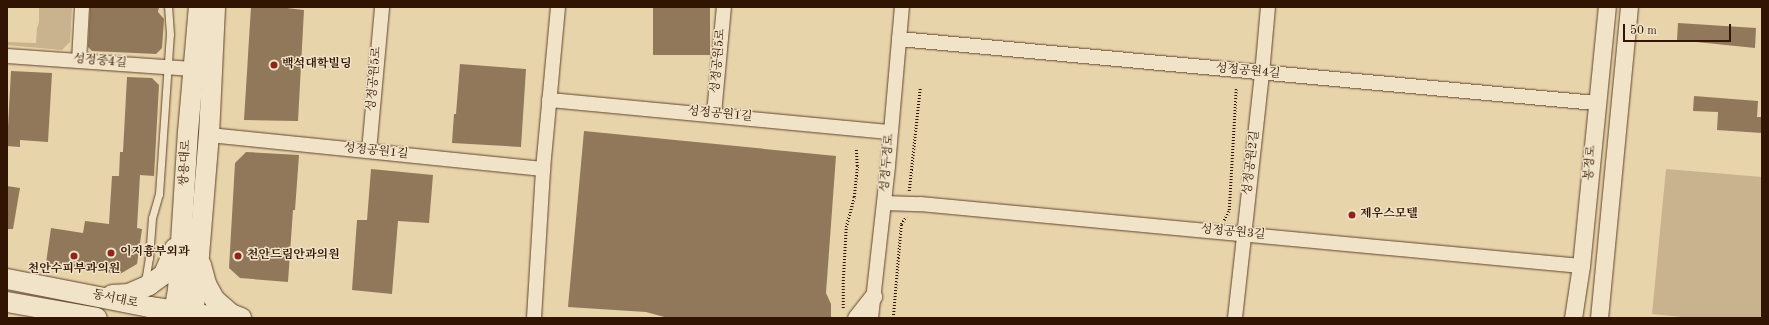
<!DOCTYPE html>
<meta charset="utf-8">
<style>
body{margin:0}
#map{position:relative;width:1769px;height:325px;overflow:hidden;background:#e8d4aa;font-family:"Old Standard TT","Noto Serif KR",serif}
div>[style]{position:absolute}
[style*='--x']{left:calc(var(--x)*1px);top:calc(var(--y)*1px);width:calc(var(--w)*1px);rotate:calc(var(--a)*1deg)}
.green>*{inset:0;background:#c9b38e}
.building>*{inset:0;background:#91785a;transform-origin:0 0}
.path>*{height:2.5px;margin-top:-1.25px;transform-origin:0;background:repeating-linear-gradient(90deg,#321403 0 1px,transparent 0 3px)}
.roads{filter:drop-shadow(0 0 1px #60442d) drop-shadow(0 0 1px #60442d)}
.service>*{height:7px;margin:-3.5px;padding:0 3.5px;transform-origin:3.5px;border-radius:3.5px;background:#f0e3c8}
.minor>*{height:14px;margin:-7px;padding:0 7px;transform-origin:7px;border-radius:7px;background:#f0e3c8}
.tertiary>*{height:17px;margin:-8.5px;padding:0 8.5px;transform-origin:8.5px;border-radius:8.5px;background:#f0e3c8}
.secondary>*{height:20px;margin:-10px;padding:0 10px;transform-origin:10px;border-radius:10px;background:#f0e3c8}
.dots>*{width:11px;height:11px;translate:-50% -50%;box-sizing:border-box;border:2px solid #f0e3c8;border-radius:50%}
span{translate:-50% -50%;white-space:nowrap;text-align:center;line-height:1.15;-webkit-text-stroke:3px #f0e3c8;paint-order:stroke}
.street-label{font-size:12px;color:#321403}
.poi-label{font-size:12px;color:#321403;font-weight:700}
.left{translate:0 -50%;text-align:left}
.frame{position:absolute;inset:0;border:8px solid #321403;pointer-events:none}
.scale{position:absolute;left:1623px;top:24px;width:108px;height:18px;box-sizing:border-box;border:2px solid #321403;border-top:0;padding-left:5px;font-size:12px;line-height:14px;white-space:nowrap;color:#321403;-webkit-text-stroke:3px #f0e3c8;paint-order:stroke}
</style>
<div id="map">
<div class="green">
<div style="clip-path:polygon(39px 7px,72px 7px,70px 42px,62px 50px,7px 45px,7px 42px,36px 43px,37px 28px,39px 22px)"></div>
<div style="clip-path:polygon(1666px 169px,1762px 177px,1762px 318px,1691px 318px,1652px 314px)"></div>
</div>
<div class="building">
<div style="clip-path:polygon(90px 7px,159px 7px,158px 12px,164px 19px,162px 48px,156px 54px,92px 51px,88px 47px)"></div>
<div style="clip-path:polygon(251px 7px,278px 7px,304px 10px,298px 121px,244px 120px)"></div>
<div style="left:653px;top:7px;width:57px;height:48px"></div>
<div style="clip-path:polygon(1678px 23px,1756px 28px,1755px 48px,1677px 40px)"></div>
<div style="clip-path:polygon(460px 64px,526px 69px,521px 147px,452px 143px,454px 114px,456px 114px)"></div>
<div style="clip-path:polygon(11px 71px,52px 73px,48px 142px,20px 140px,20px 147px,7px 146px)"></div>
<div style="clip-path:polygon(127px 77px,152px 78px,159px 85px,154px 176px,140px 175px,137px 228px,142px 229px,137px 264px,120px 274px,46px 263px,51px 228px,83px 233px,85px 221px,109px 224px,112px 176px,119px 176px,120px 152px,123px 152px)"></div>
<div style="clip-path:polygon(1694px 96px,1758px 101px,1757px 117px,1762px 117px,1762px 133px,1717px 130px,1718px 112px,1693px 111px)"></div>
<div style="clip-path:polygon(584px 131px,836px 156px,826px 293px,831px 304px,831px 318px,668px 318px,646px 312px,568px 307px)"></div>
<div style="clip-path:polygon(246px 152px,299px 155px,295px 210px,293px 210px,288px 282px,240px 278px,229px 268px,235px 163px)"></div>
<div style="clip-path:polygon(371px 169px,433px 175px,429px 223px,398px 221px,392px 294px,352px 290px,357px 220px,367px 220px)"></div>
<div style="clip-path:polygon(7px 186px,20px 188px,13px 229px,7px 229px)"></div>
</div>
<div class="path">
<div style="--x:909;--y:191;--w:104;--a:-83.9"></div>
<div style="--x:1224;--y:220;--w:11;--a:-63"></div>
<div style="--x:1229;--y:210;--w:122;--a:-86.7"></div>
<div style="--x:843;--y:308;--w:27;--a:-90"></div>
<div style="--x:843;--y:281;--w:54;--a:-86.8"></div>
<div style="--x:846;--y:227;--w:31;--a:-75"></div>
<div style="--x:854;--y:197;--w:31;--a:-84"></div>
<div style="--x:857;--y:166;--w:17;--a:-93"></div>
<div style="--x:893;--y:318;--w:94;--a:-85.1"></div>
<div style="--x:901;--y:224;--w:9;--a:-54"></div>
</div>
<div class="roads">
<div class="service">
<div style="--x:143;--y:282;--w:7;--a:-63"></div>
<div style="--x:146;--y:276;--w:18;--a:-81"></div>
<div style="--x:149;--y:258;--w:40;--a:-85.7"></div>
<div style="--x:152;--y:218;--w:25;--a:-74"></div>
<div style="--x:159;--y:194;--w:160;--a:-86.1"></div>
<div style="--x:170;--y:34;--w:27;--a:-94"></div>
</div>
<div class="minor">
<div style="--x:899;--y:39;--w:700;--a:5.25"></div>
<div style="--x:7;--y:56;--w:186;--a:4"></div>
<div style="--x:79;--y:61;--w:54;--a:-86.8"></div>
<div style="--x:549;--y:100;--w:342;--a:5.4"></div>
<div style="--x:714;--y:114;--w:107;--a:-84.7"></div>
<div style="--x:209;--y:135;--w:336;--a:5.8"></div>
<div style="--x:369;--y:151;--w:145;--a:-84.8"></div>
<div style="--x:884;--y:203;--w:36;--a:2"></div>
<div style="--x:920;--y:204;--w:664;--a:5.36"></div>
<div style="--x:534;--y:318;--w:149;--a:-86.5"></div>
<div style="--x:543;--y:169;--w:163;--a:-84.7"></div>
<div style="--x:871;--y:318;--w:153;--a:-83.6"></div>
<div style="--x:888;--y:166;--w:160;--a:-85"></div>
<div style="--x:1235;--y:318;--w:245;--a:-83.7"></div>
<div style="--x:1262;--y:74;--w:67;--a:-84.9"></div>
</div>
<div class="tertiary">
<div style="--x:856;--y:318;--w:28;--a:-52"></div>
<div style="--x:1573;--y:318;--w:53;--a:-81.3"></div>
<div style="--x:1581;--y:266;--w:260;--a:-84.3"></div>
<div style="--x:1599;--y:318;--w:312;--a:-84.5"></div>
</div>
<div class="secondary">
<div style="--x:201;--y:265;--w:20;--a:75"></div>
<div style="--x:206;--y:284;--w:18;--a:61"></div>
<div style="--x:215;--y:300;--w:21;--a:41"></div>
<div style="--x:231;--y:314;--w:11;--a:22"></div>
<div style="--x:7;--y:279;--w:146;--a:11.1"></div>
<div style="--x:150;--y:307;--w:75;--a:8.5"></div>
<div style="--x:112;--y:295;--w:17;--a:-3"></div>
<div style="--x:129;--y:294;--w:22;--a:-24"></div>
<div style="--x:149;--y:285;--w:19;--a:-36"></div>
<div style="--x:164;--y:274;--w:28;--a:-67"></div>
<div style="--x:7;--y:302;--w:91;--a:10.1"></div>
<div style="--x:173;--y:318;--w:28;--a:-80"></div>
<div style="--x:178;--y:290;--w:158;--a:-86.4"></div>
<div style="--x:188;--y:132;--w:125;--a:-85"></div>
<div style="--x:192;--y:318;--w:26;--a:-81"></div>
<div style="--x:196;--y:292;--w:158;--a:-85.3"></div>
<div style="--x:209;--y:135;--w:128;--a:-87.3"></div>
</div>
</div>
<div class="dots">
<div style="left:274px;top:65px;background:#8f2418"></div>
<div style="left:1352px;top:215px;background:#8f2418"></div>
<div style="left:111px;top:253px;background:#8f2418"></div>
<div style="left:74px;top:256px;background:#8f2418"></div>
<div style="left:238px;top:256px;background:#8f2418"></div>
</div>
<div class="street-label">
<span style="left:719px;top:61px;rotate:-85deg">성정공원5로</span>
<span style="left:100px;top:62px;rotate:5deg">성정중4길</span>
<span style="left:1248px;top:72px;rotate:5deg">성정공원4길</span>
<span style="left:375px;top:79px;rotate:-85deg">성정공원5로</span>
<span style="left:720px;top:115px;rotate:5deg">성정공원1길</span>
<span style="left:376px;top:152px;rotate:6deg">성정공원1길</span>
<span style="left:186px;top:163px;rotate:-87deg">쌍용대로</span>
<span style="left:888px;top:163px;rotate:-85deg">성정두정로</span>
<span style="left:1252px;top:163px;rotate:-83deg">성정공원2길</span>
<span style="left:1591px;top:163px;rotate:-85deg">봉정로</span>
<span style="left:1233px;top:233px;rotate:5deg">성정공원3길</span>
<span style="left:115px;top:300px;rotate:12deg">동서대로</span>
</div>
<div class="poi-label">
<span class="left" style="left:282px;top:65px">백석대학빌딩</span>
<span class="left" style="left:1360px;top:215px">제우스모텔</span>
<span class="left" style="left:120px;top:253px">이지흉부외과</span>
<span class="left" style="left:247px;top:256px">천안드림안과의원</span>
<span style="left:74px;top:270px">천안수피부과의원</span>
</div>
<div class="frame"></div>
<div class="scale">50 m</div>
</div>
